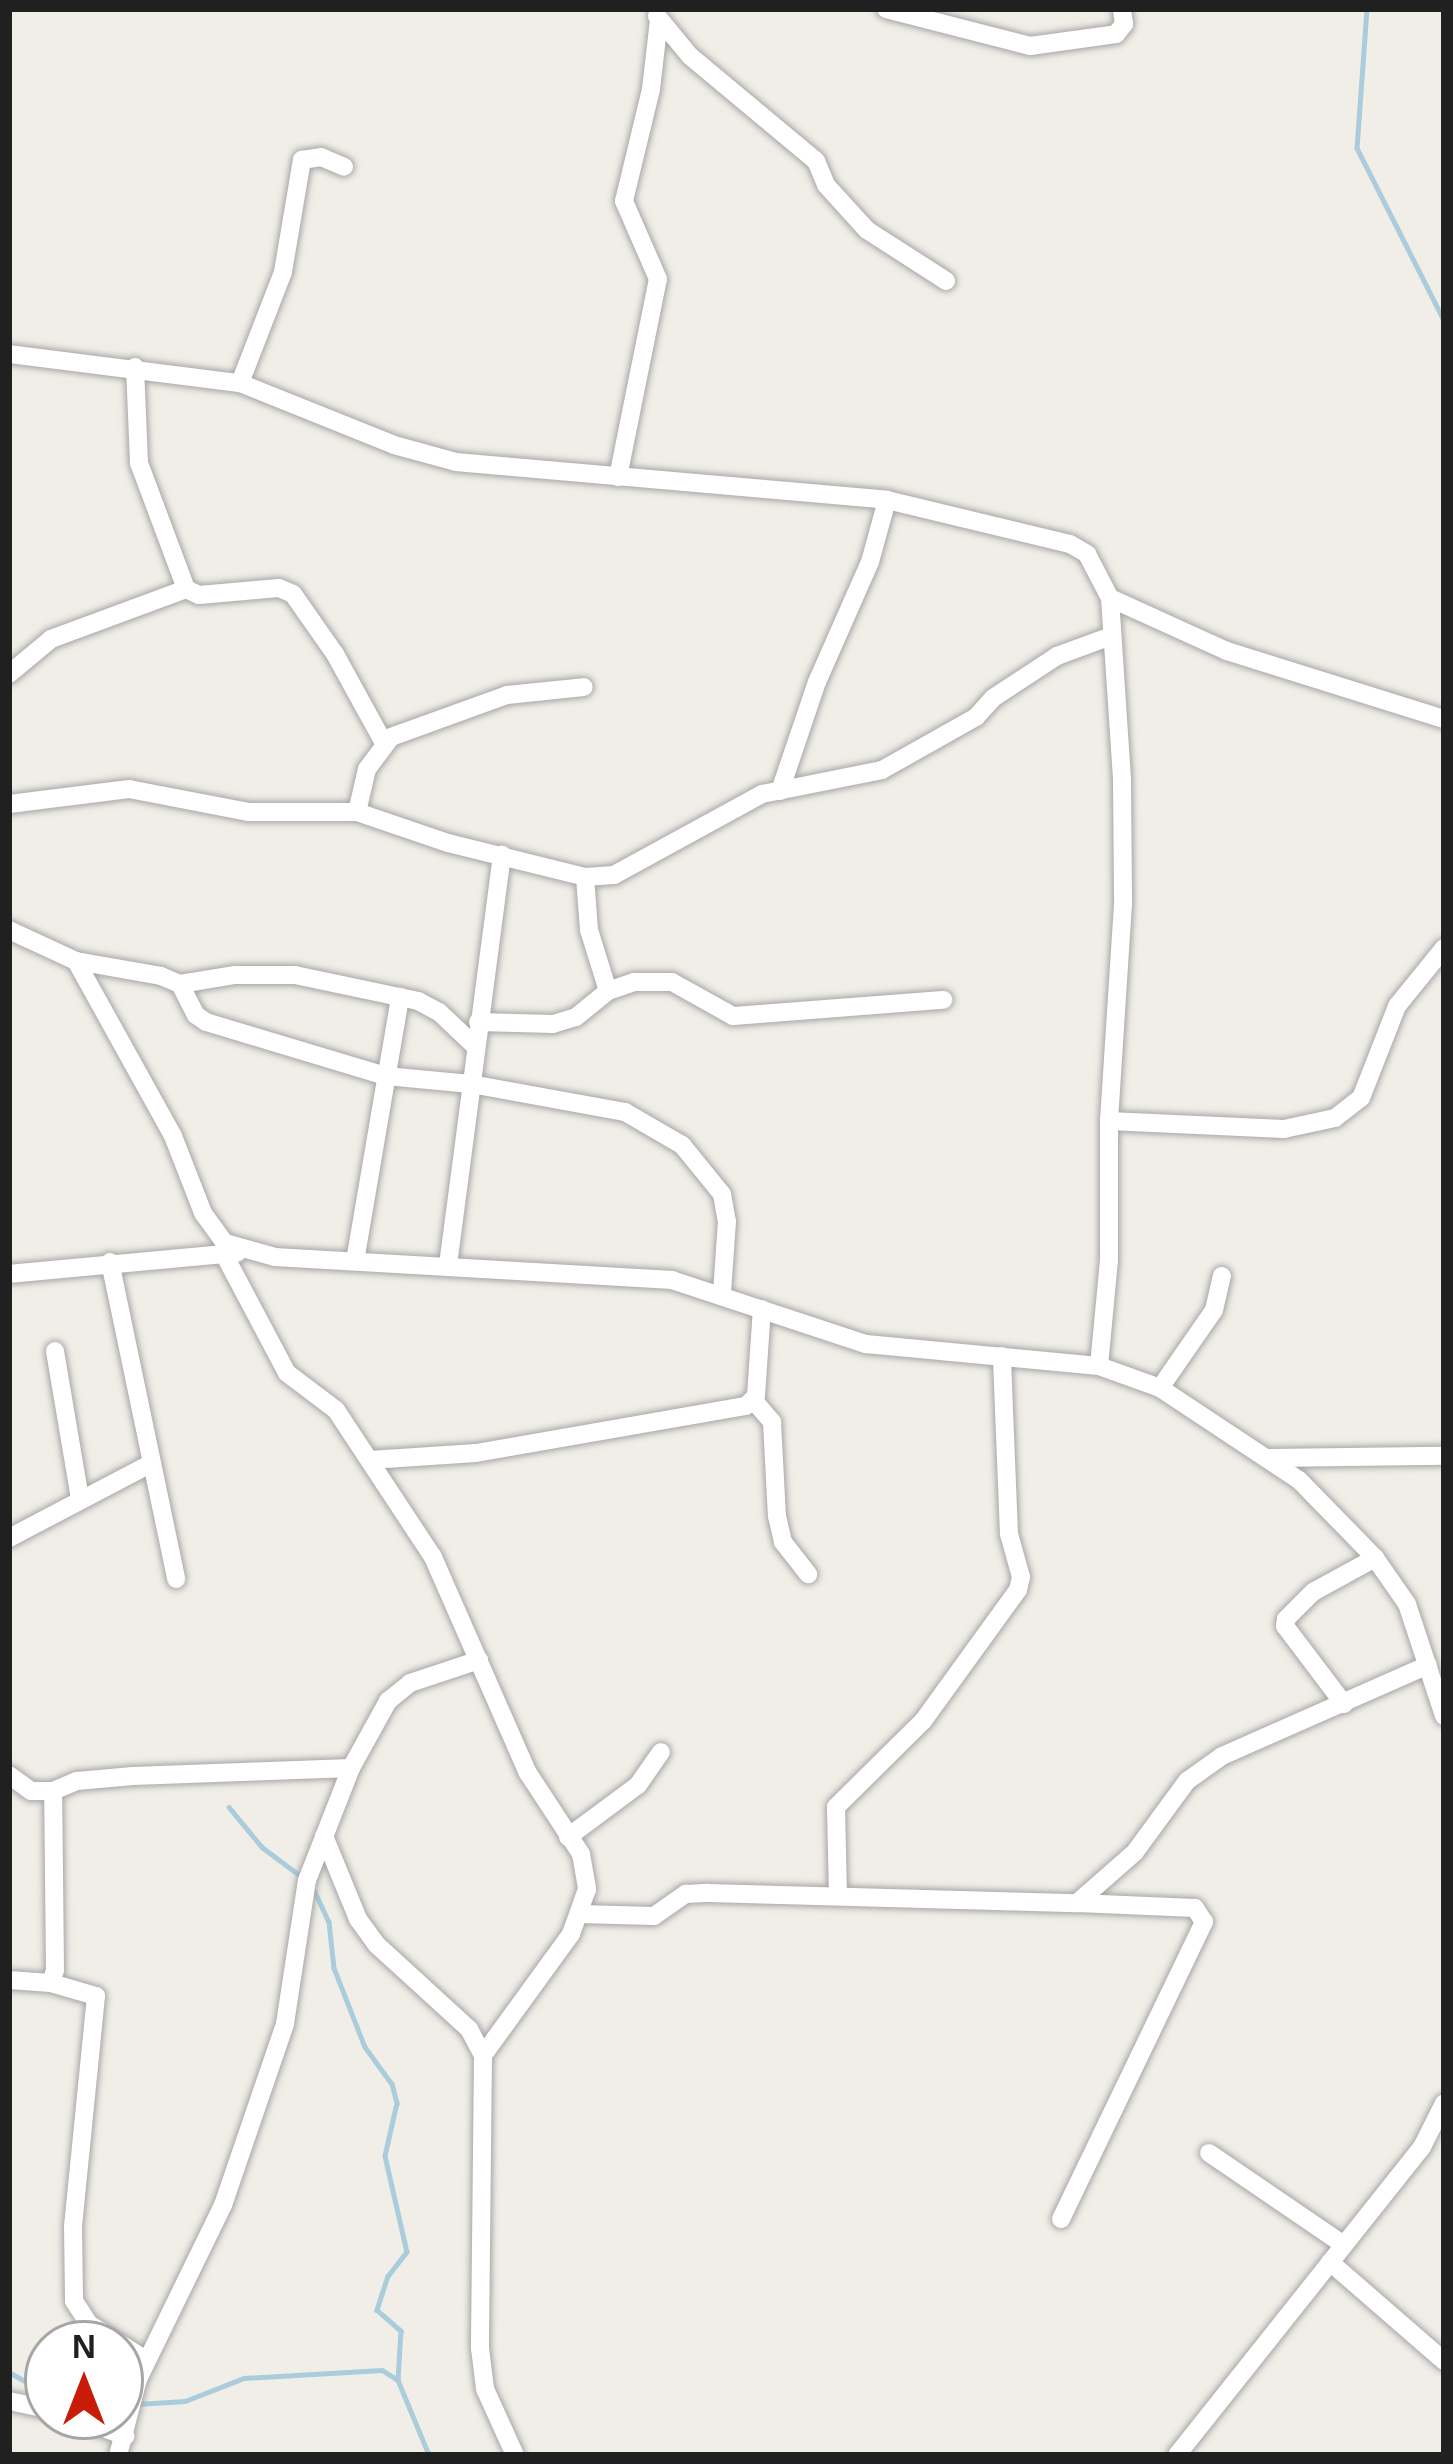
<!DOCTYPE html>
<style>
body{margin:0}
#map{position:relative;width:1453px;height:2464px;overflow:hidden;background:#f0eee7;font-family:Arial,sans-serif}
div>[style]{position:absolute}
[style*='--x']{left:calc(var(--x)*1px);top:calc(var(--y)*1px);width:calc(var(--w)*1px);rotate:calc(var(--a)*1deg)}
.stream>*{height:4.5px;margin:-2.25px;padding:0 2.25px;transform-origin:2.25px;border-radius:2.25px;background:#aaccdc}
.roads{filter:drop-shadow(0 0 3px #a7a7a7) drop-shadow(0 0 3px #a7a7a7)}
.minor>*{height:18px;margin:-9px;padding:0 9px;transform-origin:9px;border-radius:9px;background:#fff}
span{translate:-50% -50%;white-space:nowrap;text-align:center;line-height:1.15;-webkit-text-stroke:9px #fff;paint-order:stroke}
.frame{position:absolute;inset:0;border:12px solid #202020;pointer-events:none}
.north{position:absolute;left:24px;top:2320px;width:120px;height:120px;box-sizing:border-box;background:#fff;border:3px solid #a6a6a6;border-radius:50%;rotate:0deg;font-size:33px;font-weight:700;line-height:48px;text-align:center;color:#202020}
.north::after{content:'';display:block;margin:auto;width:42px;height:54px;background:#c81c09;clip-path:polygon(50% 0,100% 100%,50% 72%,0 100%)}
</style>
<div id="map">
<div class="stream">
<div style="--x:1367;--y:9;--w:139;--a:94.1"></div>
<div style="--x:1357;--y:148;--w:193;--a:63.2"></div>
<div style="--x:229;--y:1807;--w:52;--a:50.5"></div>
<div style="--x:262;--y:1847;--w:50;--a:36.9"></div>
<div style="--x:314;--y:1890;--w:35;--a:65"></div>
<div style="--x:329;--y:1922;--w:46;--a:83.8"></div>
<div style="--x:334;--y:1968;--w:85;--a:68.6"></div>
<div style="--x:365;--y:2047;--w:46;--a:53.9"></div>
<div style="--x:392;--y:2084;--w:20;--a:75"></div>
<div style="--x:397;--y:2103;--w:54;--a:102.8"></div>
<div style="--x:385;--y:2156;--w:98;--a:77.1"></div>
<div style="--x:407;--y:2252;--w:31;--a:128"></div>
<div style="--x:388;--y:2276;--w:36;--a:108"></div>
<div style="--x:377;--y:2310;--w:32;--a:41"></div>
<div style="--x:401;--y:2331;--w:49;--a:93.5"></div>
<div style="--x:9;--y:2372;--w:45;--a:29.4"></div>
<div style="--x:138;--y:2404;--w:47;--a:-3.7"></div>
<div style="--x:185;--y:2401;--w:63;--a:-21.3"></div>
<div style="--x:244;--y:2378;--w:138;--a:-3.3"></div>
<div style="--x:382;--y:2370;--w:19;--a:32"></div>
<div style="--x:398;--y:2380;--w:81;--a:67.5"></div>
</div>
<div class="roads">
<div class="minor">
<div style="--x:886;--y:9;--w:149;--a:14.4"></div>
<div style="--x:1030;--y:46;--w:87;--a:-7.9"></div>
<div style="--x:1116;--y:34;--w:13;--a:-51"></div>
<div style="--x:1124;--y:24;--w:15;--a:-98"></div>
<div style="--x:657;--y:16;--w:52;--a:50.5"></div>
<div style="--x:690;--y:56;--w:164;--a:39.8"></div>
<div style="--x:816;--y:161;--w:26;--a:67"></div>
<div style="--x:826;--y:185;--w:61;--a:47.7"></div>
<div style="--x:867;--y:230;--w:94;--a:32.8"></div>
<div style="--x:9;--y:354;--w:233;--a:7.2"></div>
<div style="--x:240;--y:383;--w:166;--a:21.9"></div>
<div style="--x:394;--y:445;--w:64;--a:15.3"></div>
<div style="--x:456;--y:462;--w:433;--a:5"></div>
<div style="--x:887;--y:500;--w:188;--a:13.5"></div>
<div style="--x:1070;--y:544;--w:20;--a:30"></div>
<div style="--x:1087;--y:554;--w:50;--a:62.4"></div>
<div style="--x:1110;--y:598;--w:182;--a:86.2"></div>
<div style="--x:1122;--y:780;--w:124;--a:89.5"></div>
<div style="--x:1123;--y:904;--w:217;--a:93.7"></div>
<div style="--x:1109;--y:1121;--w:139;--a:90"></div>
<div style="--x:1109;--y:1260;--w:106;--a:95.4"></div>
<div style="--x:135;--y:367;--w:96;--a:87.6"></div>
<div style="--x:139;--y:463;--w:134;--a:69.5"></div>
<div style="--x:186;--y:589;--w:14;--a:25"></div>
<div style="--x:199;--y:595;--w:80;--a:-5"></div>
<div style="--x:279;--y:588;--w:15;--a:23"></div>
<div style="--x:293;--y:594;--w:73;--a:55"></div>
<div style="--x:335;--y:654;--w:102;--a:61.2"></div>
<div style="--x:240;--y:383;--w:119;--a:-68.8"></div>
<div style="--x:283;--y:272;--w:114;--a:-80.4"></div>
<div style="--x:302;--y:160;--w:19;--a:-9"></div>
<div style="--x:321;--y:157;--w:25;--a:23"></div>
<div style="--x:618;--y:477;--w:202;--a:-78.6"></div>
<div style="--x:658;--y:279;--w:85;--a:-113.6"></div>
<div style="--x:624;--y:201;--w:115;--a:-76.4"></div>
<div style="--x:651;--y:89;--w:69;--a:-83.4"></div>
<div style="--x:1110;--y:598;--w:128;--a:24.4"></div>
<div style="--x:1227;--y:651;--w:227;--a:17.4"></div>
<div style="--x:9;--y:674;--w:55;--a:-39.8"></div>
<div style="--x:51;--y:639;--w:144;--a:-20.3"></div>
<div style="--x:780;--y:791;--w:115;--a:-71.3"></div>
<div style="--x:817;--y:682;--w:131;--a:-66.2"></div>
<div style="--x:870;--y:562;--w:64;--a:-74.7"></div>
<div style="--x:9;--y:804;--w:121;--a:-7.1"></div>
<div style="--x:129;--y:789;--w:121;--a:10.9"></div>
<div style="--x:248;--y:812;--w:109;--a:0"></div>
<div style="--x:357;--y:812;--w:96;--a:18.8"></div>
<div style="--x:448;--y:843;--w:141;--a:13.9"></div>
<div style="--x:585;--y:877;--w:29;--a:-4"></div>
<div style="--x:614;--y:875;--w:169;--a:-28.7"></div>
<div style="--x:762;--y:794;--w:122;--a:-11.3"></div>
<div style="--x:882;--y:770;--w:108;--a:-29.4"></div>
<div style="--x:976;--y:717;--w:25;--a:-48"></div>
<div style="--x:993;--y:698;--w:77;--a:-33.3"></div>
<div style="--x:1057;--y:656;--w:58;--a:-20.3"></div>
<div style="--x:357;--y:812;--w:44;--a:-76.9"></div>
<div style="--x:367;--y:769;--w:40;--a:-53"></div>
<div style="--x:391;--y:737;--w:123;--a:-19.9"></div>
<div style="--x:507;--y:695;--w:77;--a:-5.9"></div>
<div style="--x:585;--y:877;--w:53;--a:85.7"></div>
<div style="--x:589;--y:930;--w:64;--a:72.7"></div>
<div style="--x:9;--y:930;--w:74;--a:24.8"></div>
<div style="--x:76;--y:961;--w:200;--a:61"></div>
<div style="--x:173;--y:1136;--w:83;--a:68.7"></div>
<div style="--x:203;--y:1213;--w:37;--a:54"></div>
<div style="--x:225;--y:1243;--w:52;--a:15.6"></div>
<div style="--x:275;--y:1257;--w:398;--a:3.3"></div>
<div style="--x:672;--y:1280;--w:204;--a:18.3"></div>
<div style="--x:866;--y:1344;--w:234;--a:5.4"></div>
<div style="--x:1099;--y:1366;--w:65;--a:19.8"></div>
<div style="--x:1160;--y:1388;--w:167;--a:33.5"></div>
<div style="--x:1299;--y:1480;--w:109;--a:45.7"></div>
<div style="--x:1375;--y:1558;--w:56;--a:55.2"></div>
<div style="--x:1407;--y:1604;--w:118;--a:71.7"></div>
<div style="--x:76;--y:961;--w:86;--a:10"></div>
<div style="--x:161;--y:976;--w:21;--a:23"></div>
<div style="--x:180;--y:984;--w:35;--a:63"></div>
<div style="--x:196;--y:1015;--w:12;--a:35"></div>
<div style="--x:206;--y:1022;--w:188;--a:16.7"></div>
<div style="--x:386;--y:1076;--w:85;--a:5.4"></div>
<div style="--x:471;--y:1084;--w:157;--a:10.3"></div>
<div style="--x:625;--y:1112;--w:66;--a:30.1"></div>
<div style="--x:682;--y:1145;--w:63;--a:50.8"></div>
<div style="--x:722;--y:1194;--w:27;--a:80"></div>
<div style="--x:727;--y:1221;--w:71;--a:94"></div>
<div style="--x:180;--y:984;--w:56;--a:-9.3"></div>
<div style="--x:235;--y:975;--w:60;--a:0"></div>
<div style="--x:295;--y:975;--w:126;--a:11.9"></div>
<div style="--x:418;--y:1001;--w:24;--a:28"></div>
<div style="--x:439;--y:1012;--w:50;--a:43.4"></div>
<div style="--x:478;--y:1022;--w:75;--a:1.5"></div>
<div style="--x:553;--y:1024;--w:24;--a:-17"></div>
<div style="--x:576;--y:1017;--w:41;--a:-39.1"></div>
<div style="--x:608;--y:991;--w:28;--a:-19"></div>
<div style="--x:634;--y:982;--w:38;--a:0"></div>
<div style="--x:672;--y:982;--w:70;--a:29.1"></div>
<div style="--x:733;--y:1016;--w:211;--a:-4.4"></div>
<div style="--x:1109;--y:1121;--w:175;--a:2.6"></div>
<div style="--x:1284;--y:1129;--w:52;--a:-12.2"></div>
<div style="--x:1335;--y:1118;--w:33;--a:-38"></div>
<div style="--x:1361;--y:1098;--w:99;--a:-68.6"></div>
<div style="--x:1397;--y:1006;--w:75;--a:-51"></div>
<div style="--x:225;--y:1256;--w:132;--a:62.1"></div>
<div style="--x:287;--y:1373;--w:61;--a:37.1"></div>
<div style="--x:336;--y:1410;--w:176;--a:56.6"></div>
<div style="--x:433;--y:1557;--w:236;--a:66.3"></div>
<div style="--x:528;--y:1773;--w:97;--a:56.8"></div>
<div style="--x:581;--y:1854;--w:36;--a:80"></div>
<div style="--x:587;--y:1889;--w:48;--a:109.6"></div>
<div style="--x:571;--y:1934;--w:150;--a:126"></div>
<div style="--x:483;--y:2055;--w:293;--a:90.6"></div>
<div style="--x:480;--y:2348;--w:41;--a:83"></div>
<div style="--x:485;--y:2389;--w:72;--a:65.6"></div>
<div style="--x:355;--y:1261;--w:268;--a:-80.3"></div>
<div style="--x:110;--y:1262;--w:324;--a:78.2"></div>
<div style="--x:448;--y:1265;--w:414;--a:-82.5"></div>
<div style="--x:9;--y:1274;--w:229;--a:-5.3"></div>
<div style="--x:55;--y:1351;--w:150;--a:80.4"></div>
<div style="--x:1160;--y:1388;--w:95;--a:-55.3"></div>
<div style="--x:1214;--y:1310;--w:35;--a:-77"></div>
<div style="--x:754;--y:1401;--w:28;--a:49"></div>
<div style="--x:772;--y:1422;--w:94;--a:87"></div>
<div style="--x:777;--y:1516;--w:27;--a:77"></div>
<div style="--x:783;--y:1542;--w:41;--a:52"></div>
<div style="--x:1269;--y:1458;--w:175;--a:-0.7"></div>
<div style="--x:370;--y:1460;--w:106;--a:-3.8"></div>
<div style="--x:476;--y:1453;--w:274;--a:-9.9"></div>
<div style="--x:746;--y:1406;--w:14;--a:-45"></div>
<div style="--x:756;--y:1396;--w:87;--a:-86.1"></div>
<div style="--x:9;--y:1538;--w:161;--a:-27.7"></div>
<div style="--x:1344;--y:1704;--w:98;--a:-127.1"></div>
<div style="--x:1285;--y:1626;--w:7;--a:-82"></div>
<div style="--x:1286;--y:1619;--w:38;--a:-45"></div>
<div style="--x:1313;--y:1592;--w:71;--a:-28.7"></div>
<div style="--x:351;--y:1768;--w:77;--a:-61.1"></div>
<div style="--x:388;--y:1701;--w:28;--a:-39"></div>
<div style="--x:410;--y:1683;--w:73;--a:-18.4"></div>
<div style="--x:9;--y:1775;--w:27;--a:36"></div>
<div style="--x:31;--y:1791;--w:22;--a:0"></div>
<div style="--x:53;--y:1791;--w:26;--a:-23"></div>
<div style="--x:77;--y:1781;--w:56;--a:-5.1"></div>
<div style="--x:133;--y:1776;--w:218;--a:-2.1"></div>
<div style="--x:351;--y:1768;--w:120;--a:111.4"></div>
<div style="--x:307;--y:1880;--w:146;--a:98.7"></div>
<div style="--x:285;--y:2024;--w:191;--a:108.9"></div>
<div style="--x:223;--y:2205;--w:194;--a:116"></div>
<div style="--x:138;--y:2379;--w:79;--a:104.7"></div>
<div style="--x:324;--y:1836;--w:90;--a:67.7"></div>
<div style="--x:358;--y:1919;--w:32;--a:54"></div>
<div style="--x:377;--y:1945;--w:125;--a:42.4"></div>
<div style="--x:469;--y:2029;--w:30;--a:62"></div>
<div style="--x:568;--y:1837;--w:87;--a:-36.6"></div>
<div style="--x:638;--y:1785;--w:40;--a:-55.1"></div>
<div style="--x:838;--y:1896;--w:89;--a:-91.3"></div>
<div style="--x:836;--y:1807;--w:122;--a:-44.7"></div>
<div style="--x:923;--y:1721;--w:162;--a:-54.1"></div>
<div style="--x:1018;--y:1590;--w:13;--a:-77"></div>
<div style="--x:1021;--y:1577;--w:45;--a:-105.6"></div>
<div style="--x:1009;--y:1534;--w:178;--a:-92.3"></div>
<div style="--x:580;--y:1914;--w:74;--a:1.5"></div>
<div style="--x:654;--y:1916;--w:39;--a:-35"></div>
<div style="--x:686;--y:1894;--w:22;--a:-3"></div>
<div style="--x:708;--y:1893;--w:369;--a:1.6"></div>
<div style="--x:1077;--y:1903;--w:77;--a:-41.3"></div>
<div style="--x:1135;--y:1852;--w:88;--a:-53.8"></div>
<div style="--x:1187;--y:1781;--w:43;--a:-35.5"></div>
<div style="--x:1222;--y:1756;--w:225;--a:-23.8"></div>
<div style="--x:9;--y:1980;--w:42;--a:4.1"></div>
<div style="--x:51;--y:1983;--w:14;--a:-73"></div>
<div style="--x:55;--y:1970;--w:179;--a:-90.6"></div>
<div style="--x:51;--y:1983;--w:47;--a:16.1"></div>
<div style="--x:96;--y:1996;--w:231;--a:95.7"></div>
<div style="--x:73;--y:2226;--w:75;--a:89.2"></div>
<div style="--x:74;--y:2301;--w:27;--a:57"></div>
<div style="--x:89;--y:2324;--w:67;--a:32.3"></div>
<div style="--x:1209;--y:2153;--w:163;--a:34.3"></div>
<div style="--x:1061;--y:2219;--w:330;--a:-64.3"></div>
<div style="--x:1204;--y:1922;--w:17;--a:-123"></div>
<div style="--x:1195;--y:1908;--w:118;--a:-177.6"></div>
<div style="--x:1330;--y:2262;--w:151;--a:41"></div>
<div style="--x:9;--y:2401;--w:40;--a:12"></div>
<div style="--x:71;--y:2416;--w:58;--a:20.3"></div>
<div style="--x:1177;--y:2455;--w:394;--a:-51.5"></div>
<div style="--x:1422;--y:2147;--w:49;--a:-63.4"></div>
</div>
</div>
<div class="frame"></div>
<div class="north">N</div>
</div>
